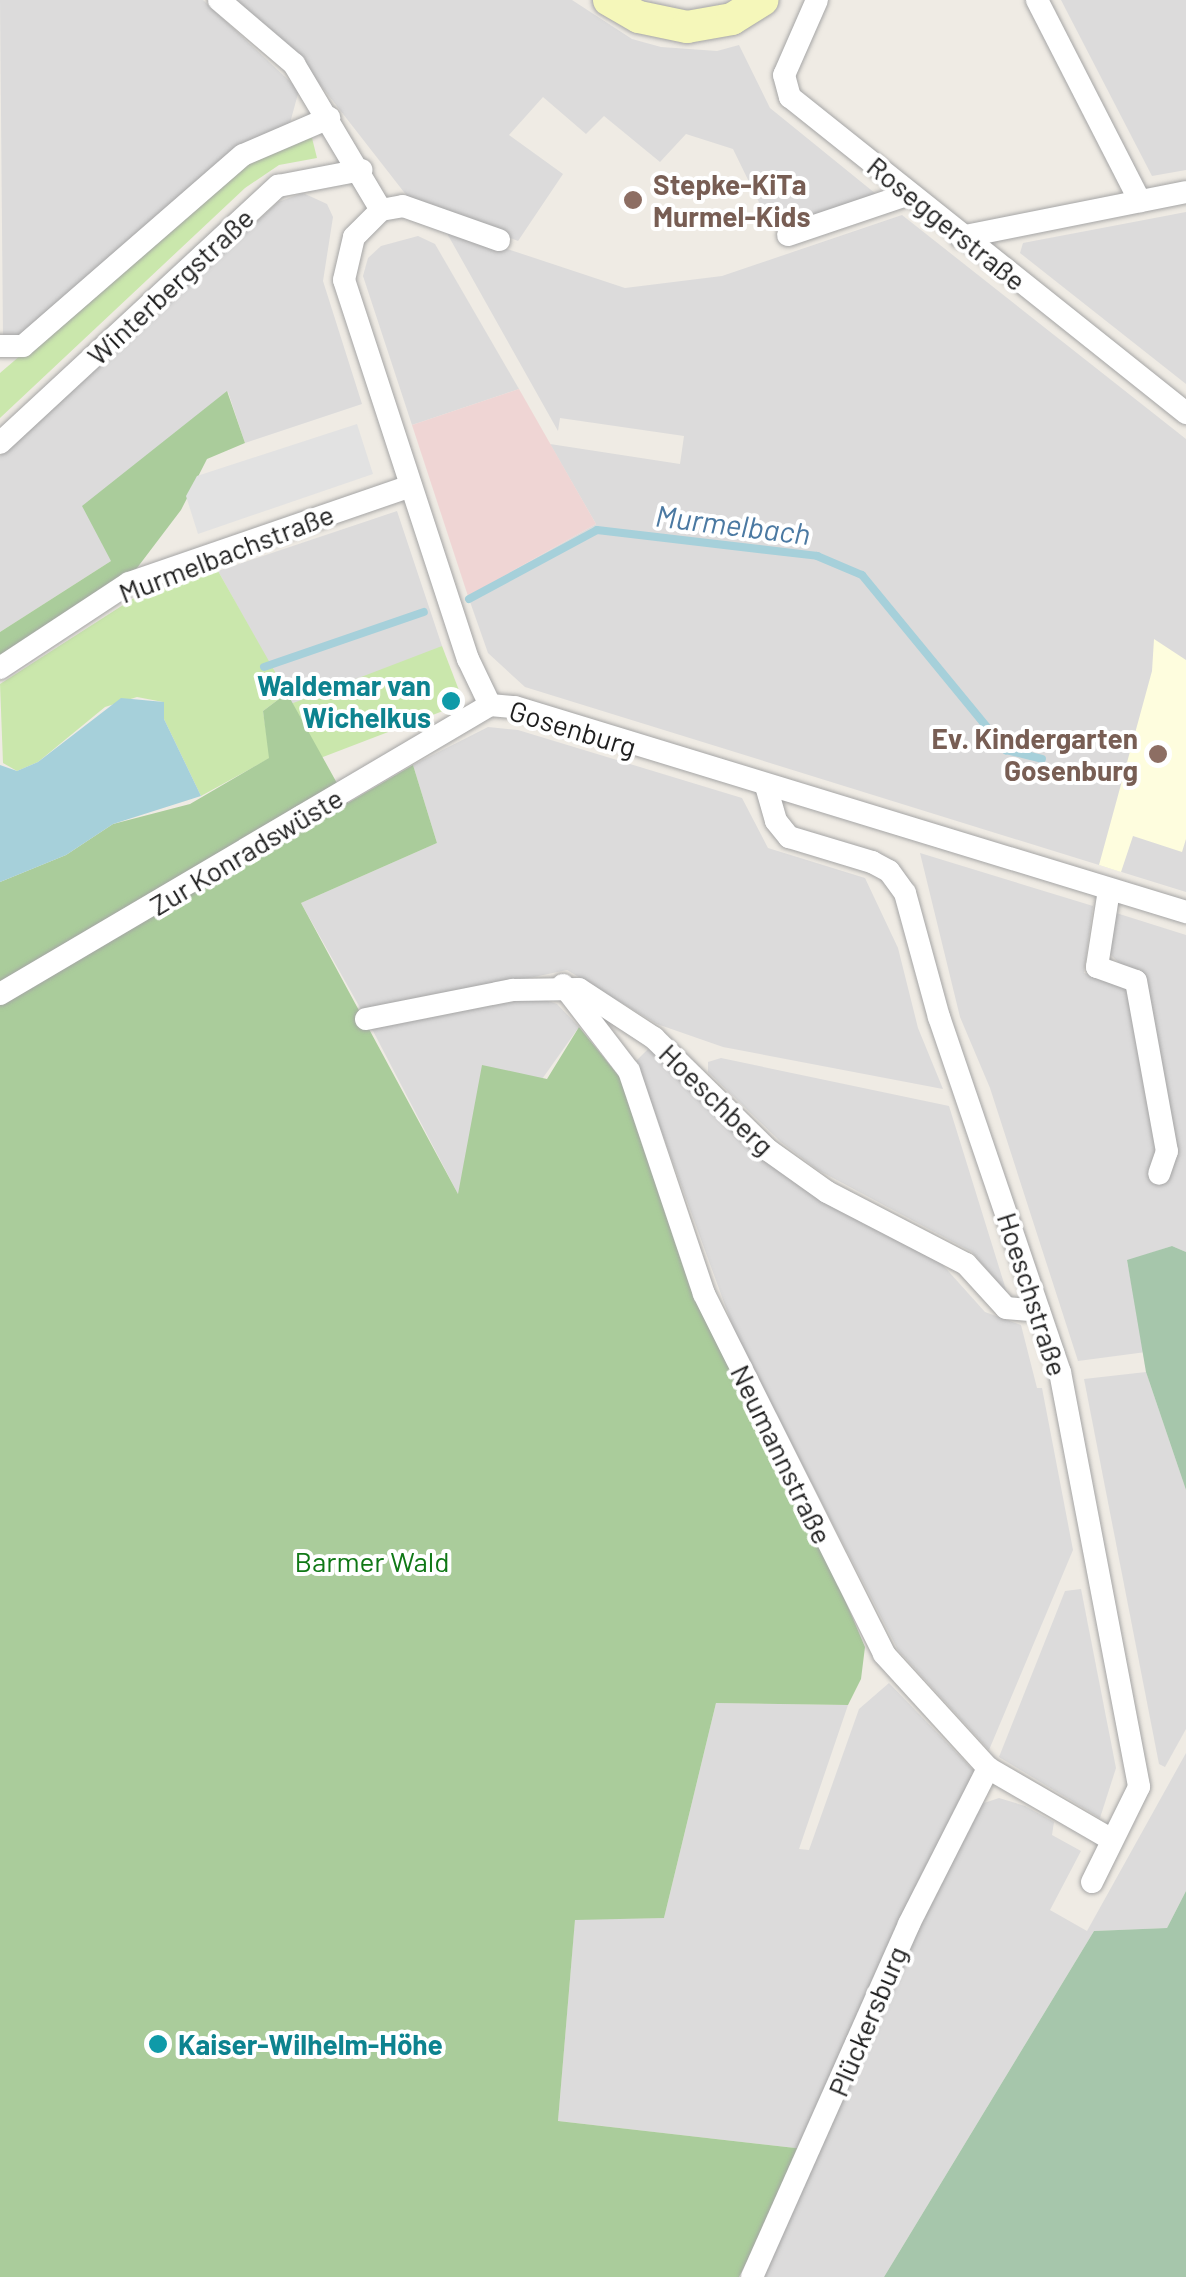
<!DOCTYPE html>
<meta charset="utf-8">
<style>
body{margin:0}
#map{position:relative;width:1186px;height:2277px;overflow:hidden;background:#efebe4;font-family:Barlow,sans-serif}
div>[style]{position:absolute}
[style*='--x']{left:calc(var(--x)*1px);top:calc(var(--y)*1px);width:calc(var(--w)*1px);rotate:calc(var(--a)*1deg)}
.residential>*{inset:0;background:#dcdbdb}
.commercial>*{inset:0;background:#efd5d4}
.education>*{inset:0;background:#fefdde}
.grass>*{inset:0;background:#cae7ac;transform-origin:0 0}
.forest>*{inset:0;background:#aacc9b}
.cemetery>*{inset:0;background:#a6c6ab}
.parking>*{inset:0;background:#e2e2e2}
.water>*{inset:0;background:#a6d0da}
.stream>*{height:8px;margin:-4px;padding:0 4px;transform-origin:4px;border-radius:4px;background:#a6d0da}
.roads{filter:drop-shadow(0 0 2px #a5a5a5) drop-shadow(0 0 2px #a5a5a5)}
.street>*{height:22px;margin:-11px;padding:0 11px;transform-origin:11px;border-radius:11px;background:#fff}
.secondary>*{height:32px;margin:-16px;padding:0 16px;transform-origin:16px;border-radius:16px;background:#f5f7ba}
.dots>*{width:28px;height:28px;translate:-50% -50%;box-sizing:border-box;border:5px solid #fff;border-radius:50%}
span{translate:-50% -50%;white-space:nowrap;text-align:center;line-height:1.15;-webkit-text-stroke:8px #fff;paint-order:stroke}
.education-label{font-size:28px;color:#785e54;font-weight:700}
.left{translate:0 -50%;text-align:left}
.right{translate:-100% -50%;text-align:right}
.street-label{font-size:28px;color:#1e1e1e}
.culture-label{font-size:28px;color:#0d838f;font-weight:700}
.park-label{font-size:28px;color:#107816}
.water-label{font-size:30px;color:#4b79a2;font-style:italic}
</style>
<div id="map">
<div class="residential">
<div style="clip-path:polygon(0 0,203px 0,299px 90px,290px 123px,23px 335px,3px 337px)"></div>
<div style="clip-path:polygon(232px 0,572px 0,632px 39px,661px 47px,717px 51px,739px 45px,770px 108px,876px 194px,772px 229px,733px 149px,686px 134px,660px 162px,604px 116px,586px 134px,543px 97px,509px 135px,563px 174px,518px 241px,407px 196px,308px 69px)"></div>
<div style="clip-path:polygon(1061px 0,1186px 0,1186px 170px,1152px 176px)"></div>
<div style="clip-path:polygon(303px 193px,327px 204px,333px 217px,323px 281px,362px 404px,245px 443px,228px 392px,111px 561px,0 632px,0 456px,278px 202px)"></div>
<div style="clip-path:polygon(1186px 212px,1186px 384px,1020px 253px,1023px 243px)"></div>
<div style="clip-path:polygon(902px 215px,1186px 439px,1186px 892px,525px 687px,488px 653px,468px 596px,596px 524px,550px 444px,680px 464px,684px 436px,560px 418px,558px 431px,444px 228px,625px 288px,722px 276px)"></div>
<div style="clip-path:polygon(418px 236px,435px 244px,519px 389px,412px 425px,363px 276px,368px 258px,381px 246px)"></div>
<div style="clip-path:polygon(397px 511px,442px 646px,307px 731px,218px 571px)"></div>
<div style="clip-path:polygon(488px 727px,518px 730px,742px 798px,768px 848px,865px 878px,898px 948px,918px 1028px,943px 1089px,723px 1047px,657px 1024px,567px 970px,363px 1013px,301px 903px,437px 843px,413px 765px)"></div>
<div style="clip-path:polygon(920px 853px,1093px 906px,1084px 973px,1128px 987px,1171px 1139px,1141px 970px,1122px 966px,1105px 949px,1113px 912px,1186px 935px,1186px 1252px,1172px 1246px,1127px 1261px,1146px 1352px,1078px 1361px,990px 1088px,960px 1017px)"></div>
<div style="clip-path:polygon(536px 997px,557px 1004px,579px 1027px,459px 1196px,372px 1029px)"></div>
<div style="clip-path:polygon(649px 1048px,735px 1134px,803px 1189px,941px 1263px,985px 1312px,1021px 1325px,1037px 1388px,1042px 1388px,1073px 1550px,989px 1750px,898px 1650px,737px 1338px,636px 1061px)"></div>
<div style="clip-path:polygon(721px 1058px,949px 1106px,1007px 1293px,972px 1252px,818px 1170px,781px 1142px,708px 1072px,708px 1062px)"></div>
<div style="clip-path:polygon(1146px 1372px,1186px 1490px,1186px 1729px,1165px 1767px,1159px 1764px,1084px 1379px)"></div>
<div style="clip-path:polygon(1081px 1589px,1116px 1768px,1100px 1818px,999px 1757px,1065px 1591px)"></div>
<div style="clip-path:polygon(889px 1683px,977px 1774px,804px 2149px,558px 2121px,575px 1919px,664px 1918px,716px 1703px,848px 1705px,799px 1849px,809px 1850px,859px 1709px)"></div>
<div style="clip-path:polygon(1186px 1753px,1186px 1891px,1167px 1928px,1094px 1931px,884px 2277px,764px 2277px,865px 2037px,981px 1804px,999px 1798px,1025px 1806px,1054px 1822px,1052px 1835px,1081px 1851px,1050px 1910px,1087px 1931px)"></div>
</div>
<div class="commercial">
<div style="clip-path:polygon(519px 389px,596px 524px,468px 596px,412px 425px)"></div>
</div>
<div class="education">
<div style="clip-path:polygon(1154px 639px,1186px 660px,1186px 839px,1182px 852px,1133px 836px,1121px 872px,1099px 865px,1152px 671px)"></div>
</div>
<div class="grass">
<div style="clip-path:polygon(312px 138px,317px 158px,279px 165px,245px 188px,0 418px,0 373px,239px 168px,295px 140px)"></div>
<div style="clip-path:polygon(218px 571px,287px 693px,263px 711px,270px 758px,201px 796px,164px 719px,163px 702px,137px 697px,105px 707px,38px 762px,17px 771px,3px 763px,0 684px,134px 598px)"></div>
<div style="left:442px;top:646px;width:61px;height:160px;rotate:69deg"></div>
</div>
<div class="forest">
<div style="clip-path:polygon(227px 391px,245px 443px,207px 459px,181px 510px,137px 568px,0 659px,0 632px,111px 561px,82px 506px)"></div>
<div style="clip-path:polygon(287px 693px,348px 803px,413px 765px,437px 843px,301px 903px,458px 1194px,482px 1065px,547px 1079px,579px 1027px,626px 1085px,865px 1647px,861px 1679px,848px 1705px,716px 1703px,664px 1918px,575px 1920px,558px 2121px,804px 2149px,739px 2277px,0 2277px,0 882px,66px 855px,113px 824px,190px 804px,269px 758px,263px 711px)"></div>
</div>
<div class="cemetery">
<div style="clip-path:polygon(1172px 1246px,1186px 1252px,1186px 1490px,1146px 1372px,1127px 1260px)"></div>
<div style="clip-path:polygon(1186px 1891px,1186px 2277px,884px 2277px,1094px 1931px,1167px 1928px)"></div>
</div>
<div class="parking">
<div style="clip-path:polygon(357px 424px,373px 474px,198px 534px,186px 496px,197px 476px)"></div>
</div>
<div class="water">
<div style="clip-path:polygon(121px 698px,164px 702px,164px 719px,201px 796px,113px 824px,66px 855px,0 882px,0 765px,17px 771px,38px 762px)"></div>
</div>
<div class="stream">
<div style="--x:469;--y:599;--w:145;--a:-28.3"></div>
<div style="--x:597;--y:530;--w:222;--a:6.7"></div>
<div style="--x:817;--y:556;--w:49;--a:22.9"></div>
<div style="--x:862;--y:575;--w:227;--a:50.6"></div>
<div style="--x:1006;--y:750;--w:37;--a:14"></div>
<div style="--x:264;--y:667;--w:169;--a:-19"></div>
</div>
<div class="roads">
<div class="street">
<div style="--x:219;--y:0;--w:99;--a:40.5"></div>
<div style="--x:294;--y:64;--w:170;--a:59.2"></div>
<div style="--x:381;--y:210;--w:22;--a:-10"></div>
<div style="--x:403;--y:206;--w:102;--a:19.5"></div>
<div style="--x:817;--y:0;--w:82;--a:113.7"></div>
<div style="--x:784;--y:75;--w:23;--a:75"></div>
<div style="--x:790;--y:97;--w:507;--a:38.59"></div>
<div style="--x:1037;--y:0;--w:226;--a:62.9"></div>
<div style="--x:381;--y:210;--w:38;--a:135"></div>
<div style="--x:354;--y:237;--w:44;--a:103.1"></div>
<div style="--x:344;--y:280;--w:399;--a:71.9"></div>
<div style="--x:468;--y:659;--w:51;--a:64.4"></div>
<div style="--x:788;--y:235;--w:128;--a:-18.7"></div>
<div style="--x:961;--y:237;--w:229;--a:-11.3"></div>
<div style="--x:0;--y:346;--w:23;--a:0"></div>
<div style="--x:23;--y:346;--w:291;--a:-41"></div>
<div style="--x:243;--y:155;--w:94;--a:-23.3"></div>
<div style="--x:0;--y:443;--w:379;--a:-42.8"></div>
<div style="--x:278;--y:186;--w:85;--a:-10.9"></div>
<div style="--x:0;--y:668;--w:154;--a:-33.4"></div>
<div style="--x:129;--y:583;--w:297;--a:-19"></div>
<div style="--x:490;--y:705;--w:25;--a:5"></div>
<div style="--x:515;--y:707;--w:702;--a:16.99"></div>
<div style="--x:766;--y:786;--w:36;--a:74"></div>
<div style="--x:776;--y:821;--w:21;--a:51"></div>
<div style="--x:789;--y:837;--w:87;--a:16.8"></div>
<div style="--x:872;--y:862;--w:19;--a:28"></div>
<div style="--x:889;--y:871;--w:27;--a:54"></div>
<div style="--x:905;--y:893;--w:129;--a:74.7"></div>
<div style="--x:939;--y:1017;--w:375;--a:71.2"></div>
<div style="--x:1060;--y:1372;--w:422;--a:79.2"></div>
<div style="--x:1139;--y:1787;--w:106;--a:116.3"></div>
<div style="--x:1109;--y:890;--w:78;--a:98.9"></div>
<div style="--x:1097;--y:967;--w:41;--a:19.7"></div>
<div style="--x:1136;--y:981;--w:173;--a:79.7"></div>
<div style="--x:1167;--y:1151;--w:24;--a:109"></div>
<div style="--x:563;--y:985;--w:108;--a:52.5"></div>
<div style="--x:629;--y:1071;--w:235;--a:71.4"></div>
<div style="--x:704;--y:1294;--w:402;--a:63.4"></div>
<div style="--x:884;--y:1654;--w:154;--a:47.6"></div>
<div style="--x:988;--y:1768;--w:143;--a:30.1"></div>
<div style="--x:0;--y:994;--w:569;--a:-30.53"></div>
<div style="--x:366;--y:1019;--w:150;--a:-11.2"></div>
<div style="--x:513;--y:990;--w:66;--a:-0.9"></div>
<div style="--x:579;--y:989;--w:90;--a:33.2"></div>
<div style="--x:654;--y:1038;--w:160;--a:44.5"></div>
<div style="--x:768;--y:1150;--w:72;--a:35.4"></div>
<div style="--x:827;--y:1192;--w:157;--a:27.4"></div>
<div style="--x:966;--y:1264;--w:59;--a:47.7"></div>
<div style="--x:1006;--y:1308;--w:33;--a:5"></div>
<div style="--x:752;--y:2277;--w:386;--a:-66"></div>
<div style="--x:909;--y:1924;--w:175;--a:-63.1"></div>
</div>
<div class="secondary">
<div style="--x:609;--y:0;--w:34;--a:30"></div>
<div style="--x:639;--y:17;--w:49;--a:11.8"></div>
<div style="--x:687;--y:27;--w:46;--a:-10.1"></div>
<div style="--x:732;--y:19;--w:36;--a:-32"></div>
</div>
</div>
<div class="dots">
<div style="left:633px;top:200px;background:#8d6e63"></div>
<div style="left:451px;top:701px;background:#0f9aa8"></div>
<div style="left:1158px;top:754px;background:#8d6e63"></div>
<div style="left:158px;top:2044px;background:#0f9aa8"></div>
</div>
<div class="education-label">
<span class="left" style="left:653px;top:200px">Stepke-KiTa<br>Murmel-Kids</span>
<span class="right" style="left:1138px;top:754px">Ev. Kindergarten<br>Gosenburg</span>
</div>
<div class="street-label">
<span style="left:947px;top:223px;rotate:39deg">Roseggerstraße</span>
<span style="left:170px;top:286px;rotate:-43deg">Winterbergstraße</span>
<span style="left:226px;top:553px;rotate:-21deg">Murmelbachstraße</span>
<span style="left:573px;top:728px;rotate:17deg">Gosenburg</span>
<span style="left:246px;top:851px;rotate:-31deg">Zur Konradswüste</span>
<span style="left:717px;top:1099px;rotate:44deg">Hoeschberg</span>
<span style="left:1033px;top:1294px;rotate:72deg">Hoeschstraße</span>
<span style="left:782px;top:1454px;rotate:64deg">Neumannstraße</span>
<span style="left:867px;top:2021px;rotate:-67deg">Plückersburg</span>
</div>
<div class="culture-label">
<span class="right" style="left:431px;top:701px">Waldemar van<br>Wichelkus</span>
<span class="left" style="left:178px;top:2044px">Kaiser-Wilhelm-Höhe</span>
</div>
<div class="park-label">
<span style="left:372px;top:1561px">Barmer Wald</span>
</div>
<div class="water-label">
<span style="left:733px;top:524px;rotate:7deg">Murmelbach</span>
</div>
</div>
